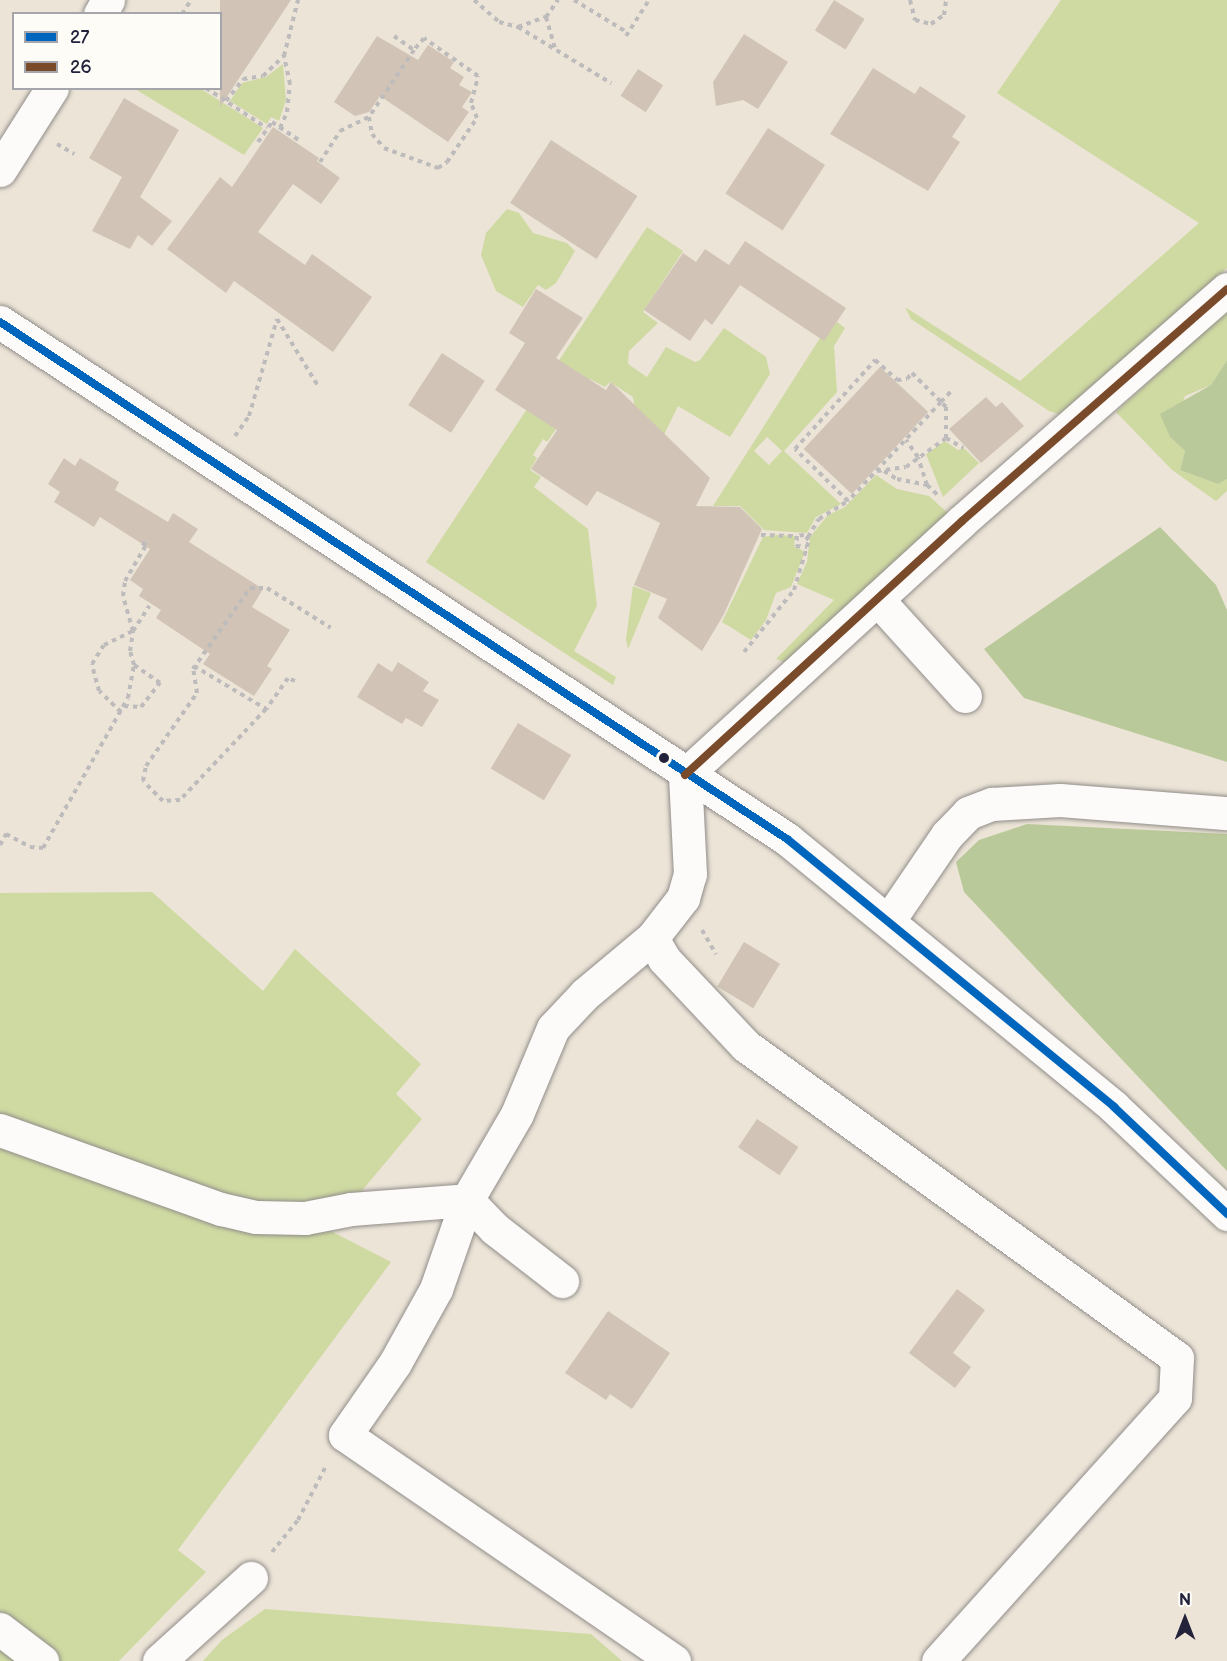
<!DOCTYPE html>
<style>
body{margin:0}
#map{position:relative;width:1227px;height:1661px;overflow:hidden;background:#ece4d7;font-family:"Balsamiq Sans",sans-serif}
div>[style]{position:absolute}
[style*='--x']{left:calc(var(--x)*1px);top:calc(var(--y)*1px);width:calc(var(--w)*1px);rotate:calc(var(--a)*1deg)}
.green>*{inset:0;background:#cfdaa2}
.forest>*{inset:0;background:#bac999}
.building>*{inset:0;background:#d1c4b6;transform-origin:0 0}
.path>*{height:4px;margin-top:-2px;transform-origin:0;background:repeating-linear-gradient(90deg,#bdbbbc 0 4.5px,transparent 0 9px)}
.roads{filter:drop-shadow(0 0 2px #918d8a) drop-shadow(0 0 2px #918d8a)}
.minor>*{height:33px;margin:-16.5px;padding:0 16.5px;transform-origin:16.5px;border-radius:16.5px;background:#fcfbf9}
.bus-1>*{height:8px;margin:-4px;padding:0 4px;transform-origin:4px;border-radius:4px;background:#0065bd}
.bus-2>*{height:8px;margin:-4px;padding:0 4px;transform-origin:4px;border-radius:4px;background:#7a4b2a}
.dots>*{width:16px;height:16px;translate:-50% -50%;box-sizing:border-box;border:3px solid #fdfcf7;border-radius:50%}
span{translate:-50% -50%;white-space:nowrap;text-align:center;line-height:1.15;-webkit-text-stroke:6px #fdfcf7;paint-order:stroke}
.legend{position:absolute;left:12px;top:12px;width:210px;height:78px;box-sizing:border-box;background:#fdfcf7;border:2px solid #a5a5ac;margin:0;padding:8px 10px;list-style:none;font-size:18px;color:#22223b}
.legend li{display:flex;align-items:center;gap:12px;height:30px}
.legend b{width:30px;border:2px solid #a5a5ac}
.north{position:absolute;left:1155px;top:1589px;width:60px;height:60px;-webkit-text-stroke:4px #fdfcf7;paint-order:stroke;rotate:0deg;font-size:16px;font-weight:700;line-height:24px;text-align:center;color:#22223b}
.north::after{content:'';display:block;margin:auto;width:21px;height:27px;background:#22223b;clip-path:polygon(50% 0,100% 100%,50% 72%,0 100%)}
</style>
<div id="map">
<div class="green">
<div style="clip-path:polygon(1061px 0,1227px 0,1227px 268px,1065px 416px,1049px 411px,911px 319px,905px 307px,1020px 381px,1199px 223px,997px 93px)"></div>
<div style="clip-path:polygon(283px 64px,286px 100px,279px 121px,271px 117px,267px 124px,230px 101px,242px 83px,266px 77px)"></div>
<div style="clip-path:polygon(135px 89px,201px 89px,263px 128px,244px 155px)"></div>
<div style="clip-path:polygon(507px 209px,519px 213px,533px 233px,567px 243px,575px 251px,556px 283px,546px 290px,538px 285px,523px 307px,496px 291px,481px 255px,486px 233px)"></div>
<div style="clip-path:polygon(647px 227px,683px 251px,643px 312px,658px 323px,629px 351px,628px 364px,647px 377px,666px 347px,695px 362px,700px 360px,724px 328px,766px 357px,770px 374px,730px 437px,678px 406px,658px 447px,639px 438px,633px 397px,610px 382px,605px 387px,590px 379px,547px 442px,543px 439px,533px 455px,537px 458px,530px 470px,541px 477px,534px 487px,588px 529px,597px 606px,574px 651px,616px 677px,613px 685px,426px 562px)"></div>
<div style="clip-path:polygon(1227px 310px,1227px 360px,1211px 385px,1185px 396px,1170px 437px,1185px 451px,1180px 470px,1218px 484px,1227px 479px,1227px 491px,1216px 501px,1172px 470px,1116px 412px)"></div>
<div style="clip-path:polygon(evenodd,837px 322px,845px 328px,834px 346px,837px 392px,784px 451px,841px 504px,816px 517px,807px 533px,764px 530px,740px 506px,713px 506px,820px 338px,837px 322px,767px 437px,782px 451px,769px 465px,754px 451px,767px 437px)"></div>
<div style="clip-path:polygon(945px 441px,958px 450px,964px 448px,979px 463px,943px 497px,926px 454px)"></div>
<div style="clip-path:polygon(876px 475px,897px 489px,929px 496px,950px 515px,788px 664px,776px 659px,834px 600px,797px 584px,807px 562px,810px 537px,828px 515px,845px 507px)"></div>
<div style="clip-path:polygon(777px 535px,795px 536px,794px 546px,805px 552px,791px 587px,776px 593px,766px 620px,751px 640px,722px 622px,763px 537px)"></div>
<div style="clip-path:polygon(633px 586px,651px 593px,628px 649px,626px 639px)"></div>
<div style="clip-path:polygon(152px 892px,263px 991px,295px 949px,421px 1064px,396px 1094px,422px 1119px,329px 1230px,391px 1262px,178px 1550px,206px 1572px,119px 1661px,0 1661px,0 893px)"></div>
<div style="clip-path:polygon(265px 1609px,591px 1634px,622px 1661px,203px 1661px,222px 1640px)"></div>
</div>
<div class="forest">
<div style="clip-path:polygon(1227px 360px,1227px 479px,1218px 484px,1180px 470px,1185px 451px,1170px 437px,1160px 414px,1211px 385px)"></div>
<div style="clip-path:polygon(1160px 527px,1216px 585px,1227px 610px,1227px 762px,1024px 698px,984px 649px)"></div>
<div style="clip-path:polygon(1027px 824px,1227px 834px,1227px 1171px,964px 892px,956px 862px,979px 840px)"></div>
</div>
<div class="building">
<div style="clip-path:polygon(220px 0,291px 0,220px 107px)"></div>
<div style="left:834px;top:0;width:36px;height:36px;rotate:32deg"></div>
<div style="clip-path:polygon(744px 34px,788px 62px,758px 109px,743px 100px,716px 106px,713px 82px)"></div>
<div style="clip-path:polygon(377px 36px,418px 60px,428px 45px,454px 62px,450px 68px,464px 77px,459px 85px,472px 92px,462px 107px,469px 112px,448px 142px,380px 96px,369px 112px,355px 116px,334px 102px)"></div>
<div style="clip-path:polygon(873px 68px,915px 94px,920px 86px,966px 116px,952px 137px,960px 142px,928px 191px,830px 134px)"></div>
<div style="left:638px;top:69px;width:30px;height:32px;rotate:33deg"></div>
<div style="clip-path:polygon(124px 98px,179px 130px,140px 197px,172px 221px,152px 246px,138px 235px,130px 249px,92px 231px,122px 177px,89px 158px)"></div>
<div style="clip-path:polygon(273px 127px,319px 158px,317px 161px,340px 178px,321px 204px,293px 184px,258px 232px,305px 265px,312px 254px,372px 297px,333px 352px,234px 281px,226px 293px,167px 249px,220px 177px,232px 187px)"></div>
<div style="left:768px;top:128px;width:68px;height:78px;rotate:33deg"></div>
<div style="left:551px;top:140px;width:103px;height:75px;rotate:33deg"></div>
<div style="clip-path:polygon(745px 241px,846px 308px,824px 341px,740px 285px,712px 325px,705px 319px,690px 341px,644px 310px,683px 253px,696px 262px,705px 249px,729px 265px)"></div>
<div style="clip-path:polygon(536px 289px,583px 318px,556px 358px,606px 390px,611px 382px,710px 478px,696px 506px,740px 507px,762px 529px,724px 614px,702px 651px,658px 618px,667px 599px,634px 585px,660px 523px,597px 491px,587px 506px,531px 469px,557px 430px,495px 390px,525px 343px,509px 333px)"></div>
<div style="left:442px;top:353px;width:51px;height:62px;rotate:33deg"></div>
<div style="left:880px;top:367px;width:66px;height:112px;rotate:43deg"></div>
<div style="clip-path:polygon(986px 397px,996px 407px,1002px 402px,1024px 426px,981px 463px,949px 429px)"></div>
<div style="clip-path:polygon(64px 458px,75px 466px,80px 458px,119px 482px,115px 490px,168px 522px,173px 513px,198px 529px,189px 542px,263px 589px,252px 607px,290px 630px,267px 666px,272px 669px,254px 696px,203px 664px,210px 654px,156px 618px,161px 610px,139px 596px,143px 589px,130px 580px,150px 549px,100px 517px,94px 527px,54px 502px,60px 492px,48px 484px)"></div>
<div style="clip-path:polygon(398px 662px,429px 682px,423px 691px,439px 700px,422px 727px,406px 718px,402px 724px,357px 697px,378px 663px,392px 672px)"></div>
<div style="left:518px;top:723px;width:62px;height:53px;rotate:31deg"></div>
<div style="left:744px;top:942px;width:42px;height:52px;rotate:31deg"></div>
<div style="left:757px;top:1119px;width:50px;height:34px;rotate:34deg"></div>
<div style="clip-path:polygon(957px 1289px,985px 1310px,953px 1353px,971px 1367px,955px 1388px,909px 1353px)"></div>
<div style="clip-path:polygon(608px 1311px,670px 1353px,632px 1409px,610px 1394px,606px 1400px,565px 1373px)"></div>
</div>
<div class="path">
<div style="--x:474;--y:0;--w:33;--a:41"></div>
<div style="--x:499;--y:22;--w:20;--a:15"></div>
<div style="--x:518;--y:27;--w:109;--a:31.1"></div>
<div style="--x:574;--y:0;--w:63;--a:31.4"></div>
<div style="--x:910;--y:0;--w:21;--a:76"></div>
<div style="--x:915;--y:20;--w:16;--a:14"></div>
<div style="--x:931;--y:24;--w:16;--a:-35"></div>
<div style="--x:944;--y:15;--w:15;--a:-82"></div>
<div style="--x:182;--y:14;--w:17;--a:-57"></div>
<div style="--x:546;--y:17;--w:32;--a:74"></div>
<div style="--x:518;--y:27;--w:30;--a:-20"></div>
<div style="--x:546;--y:17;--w:21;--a:-55"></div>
<div style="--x:394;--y:36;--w:24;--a:35"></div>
<div style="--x:414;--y:50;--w:81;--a:123.9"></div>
<div style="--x:369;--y:117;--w:17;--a:80"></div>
<div style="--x:372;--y:134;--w:18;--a:49"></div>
<div style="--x:384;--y:148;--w:58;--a:20.3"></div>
<div style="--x:438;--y:168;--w:11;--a:-34"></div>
<div style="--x:447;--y:162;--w:53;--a:-55.7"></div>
<div style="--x:477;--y:118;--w:16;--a:-112"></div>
<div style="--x:471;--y:103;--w:28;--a:-75"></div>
<div style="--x:478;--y:76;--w:66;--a:-144.9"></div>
<div style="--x:424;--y:38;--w:16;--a:130"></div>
<div style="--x:626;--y:36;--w:43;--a:-57.4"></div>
<div style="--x:206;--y:88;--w:73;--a:33.3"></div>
<div style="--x:226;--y:101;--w:28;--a:-52"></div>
<div style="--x:243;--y:79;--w:20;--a:-9"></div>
<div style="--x:263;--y:76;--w:29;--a:-44"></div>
<div style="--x:284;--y:56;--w:58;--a:-76"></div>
<div style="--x:280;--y:128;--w:17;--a:-66"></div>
<div style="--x:287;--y:112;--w:28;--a:-84"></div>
<div style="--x:290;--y:84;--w:29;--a:-102"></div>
<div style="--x:258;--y:142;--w:24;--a:-55"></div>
<div style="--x:272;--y:122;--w:34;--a:34"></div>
<div style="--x:57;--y:144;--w:20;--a:30"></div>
<div style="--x:320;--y:162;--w:37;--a:-57"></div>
<div style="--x:340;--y:131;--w:32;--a:-26"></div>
<div style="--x:875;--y:360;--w:30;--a:42"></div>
<div style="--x:897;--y:380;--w:10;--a:-6"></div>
<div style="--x:907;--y:379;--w:8;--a:-50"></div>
<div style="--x:912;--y:373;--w:41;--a:45"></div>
<div style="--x:941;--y:402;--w:136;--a:133.2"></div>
<div style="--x:848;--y:501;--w:74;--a:-135.5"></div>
<div style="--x:795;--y:449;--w:120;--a:-48"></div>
<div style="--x:235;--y:436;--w:24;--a:-55"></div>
<div style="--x:249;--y:416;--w:101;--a:-73.9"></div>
<div style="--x:277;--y:319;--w:79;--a:58.5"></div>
<div style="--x:946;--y:438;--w:31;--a:-90"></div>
<div style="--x:946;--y:407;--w:7;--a:-135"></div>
<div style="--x:941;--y:402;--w:16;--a:-47"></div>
<div style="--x:877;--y:471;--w:29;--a:-8"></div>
<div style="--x:906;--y:467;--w:49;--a:-35.9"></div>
<div style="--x:946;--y:438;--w:20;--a:30"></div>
<div style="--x:884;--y:471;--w:15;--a:32"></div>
<div style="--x:897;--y:479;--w:31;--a:11"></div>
<div style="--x:927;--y:485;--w:29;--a:-108"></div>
<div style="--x:918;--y:457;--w:21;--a:-125"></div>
<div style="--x:927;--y:485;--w:16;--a:43"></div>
<div style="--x:761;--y:535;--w:36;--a:2"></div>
<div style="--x:808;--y:537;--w:21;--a:-59"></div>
<div style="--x:819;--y:519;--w:34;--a:-32"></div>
<div style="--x:744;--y:652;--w:80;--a:-51.1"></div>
<div style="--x:794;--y:590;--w:52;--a:-73.3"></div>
<div style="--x:809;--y:540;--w:7;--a:-135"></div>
<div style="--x:804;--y:535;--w:7;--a:172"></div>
<div style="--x:797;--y:536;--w:10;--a:96"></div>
<div style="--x:796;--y:546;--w:11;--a:5"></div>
<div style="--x:194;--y:666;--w:84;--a:30.8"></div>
<div style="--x:295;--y:681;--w:8;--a:-157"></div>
<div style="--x:288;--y:678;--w:38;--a:125"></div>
<div style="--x:266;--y:709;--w:125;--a:133.4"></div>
<div style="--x:180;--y:800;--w:17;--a:177"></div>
<div style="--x:163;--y:801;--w:28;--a:-135"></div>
<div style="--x:143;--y:781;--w:15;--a:-79"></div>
<div style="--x:146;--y:766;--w:89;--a:-55.1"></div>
<div style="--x:197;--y:693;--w:24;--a:-99"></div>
<div style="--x:193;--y:669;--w:99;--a:-54.9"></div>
<div style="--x:250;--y:588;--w:17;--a:0"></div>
<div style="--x:267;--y:588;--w:75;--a:32"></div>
<div style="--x:124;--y:706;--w:17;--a:3"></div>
<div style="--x:141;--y:707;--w:31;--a:-52"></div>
<div style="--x:160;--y:683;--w:32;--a:-145"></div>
<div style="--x:121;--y:712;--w:30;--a:-136"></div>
<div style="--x:99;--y:691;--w:28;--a:-105"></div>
<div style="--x:92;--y:664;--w:22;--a:-58"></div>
<div style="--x:104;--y:645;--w:32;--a:-26"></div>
<div style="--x:133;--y:631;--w:30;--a:-57"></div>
<div style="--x:0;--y:845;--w:13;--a:-61"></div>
<div style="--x:6;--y:834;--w:27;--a:28"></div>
<div style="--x:30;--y:847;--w:13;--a:4"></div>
<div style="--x:43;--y:848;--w:172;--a:-60.5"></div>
<div style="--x:128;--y:698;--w:34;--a:-80"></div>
<div style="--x:134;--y:665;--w:15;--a:-106"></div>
<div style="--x:130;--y:651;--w:20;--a:-81"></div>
<div style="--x:133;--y:631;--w:36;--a:-106"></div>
<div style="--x:123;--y:596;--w:15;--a:-82"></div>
<div style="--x:125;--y:581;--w:42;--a:-59.7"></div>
<div style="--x:146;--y:545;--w:8;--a:-150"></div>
<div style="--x:702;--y:930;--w:28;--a:60"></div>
<div style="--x:272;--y:1552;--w:41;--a:-50.9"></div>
<div style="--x:298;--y:1520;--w:63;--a:-62.6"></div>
</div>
<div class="roads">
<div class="minor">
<div style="--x:100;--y:14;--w:16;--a:-60"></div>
<div style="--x:0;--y:170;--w:97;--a:-57.6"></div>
<div style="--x:0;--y:322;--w:942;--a:33.3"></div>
<div style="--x:787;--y:839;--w:423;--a:39.3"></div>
<div style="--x:1114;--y:1107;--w:156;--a:43.4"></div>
<div style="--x:877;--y:599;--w:131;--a:47.8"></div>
<div style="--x:685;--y:775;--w:376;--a:-42.5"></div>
<div style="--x:962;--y:521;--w:352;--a:-41.2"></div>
<div style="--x:889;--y:920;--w:103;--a:-55.7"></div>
<div style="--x:947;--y:835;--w:30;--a:-46"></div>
<div style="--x:968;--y:813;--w:26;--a:-21"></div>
<div style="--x:992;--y:804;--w:68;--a:-3.4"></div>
<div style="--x:1060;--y:800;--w:168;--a:4.5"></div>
<div style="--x:652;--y:938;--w:24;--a:60"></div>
<div style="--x:664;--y:959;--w:120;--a:46.7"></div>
<div style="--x:746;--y:1046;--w:532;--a:35.9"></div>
<div style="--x:1177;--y:1358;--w:40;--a:92.9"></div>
<div style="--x:1175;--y:1398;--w:354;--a:132"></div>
<div style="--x:0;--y:1130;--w:235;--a:19.7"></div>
<div style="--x:221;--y:1209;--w:36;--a:13"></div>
<div style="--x:256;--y:1217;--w:49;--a:1.2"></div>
<div style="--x:305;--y:1218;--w:47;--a:-11.1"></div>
<div style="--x:351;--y:1209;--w:116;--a:-4.4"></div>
<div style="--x:467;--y:1200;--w:40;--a:46"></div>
<div style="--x:495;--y:1229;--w:85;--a:37.8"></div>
<div style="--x:0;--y:1629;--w:53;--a:37.3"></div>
<div style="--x:159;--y:1661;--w:124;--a:-42.1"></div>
<div style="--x:674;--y:1661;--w:399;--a:-145.5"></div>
<div style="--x:345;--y:1435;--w:88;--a:-55.2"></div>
<div style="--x:395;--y:1363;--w:85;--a:-61"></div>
<div style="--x:436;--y:1289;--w:94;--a:-70.8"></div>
<div style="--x:467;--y:1200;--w:99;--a:-59.8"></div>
<div style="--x:517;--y:1114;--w:93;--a:-67.3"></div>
<div style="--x:553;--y:1028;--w:47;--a:-46.7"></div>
<div style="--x:585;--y:994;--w:87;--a:-39.9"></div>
<div style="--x:652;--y:938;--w:51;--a:-52.2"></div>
<div style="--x:683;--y:898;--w:25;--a:-74"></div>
<div style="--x:690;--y:874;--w:99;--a:-92.9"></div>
</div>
</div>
<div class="bus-1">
<div style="--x:0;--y:322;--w:942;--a:33.3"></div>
<div style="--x:787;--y:839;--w:423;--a:39.3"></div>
<div style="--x:1114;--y:1107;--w:156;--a:43.4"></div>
</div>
<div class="bus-2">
<div style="--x:685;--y:775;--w:376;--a:-42.5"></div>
<div style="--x:962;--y:521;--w:352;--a:-41.2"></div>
</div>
<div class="dots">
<div style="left:664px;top:758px;background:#22223b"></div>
</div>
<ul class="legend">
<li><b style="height:8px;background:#0065bd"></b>27</li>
<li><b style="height:8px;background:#7a4b2a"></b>26</li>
</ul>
<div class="north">N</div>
</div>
